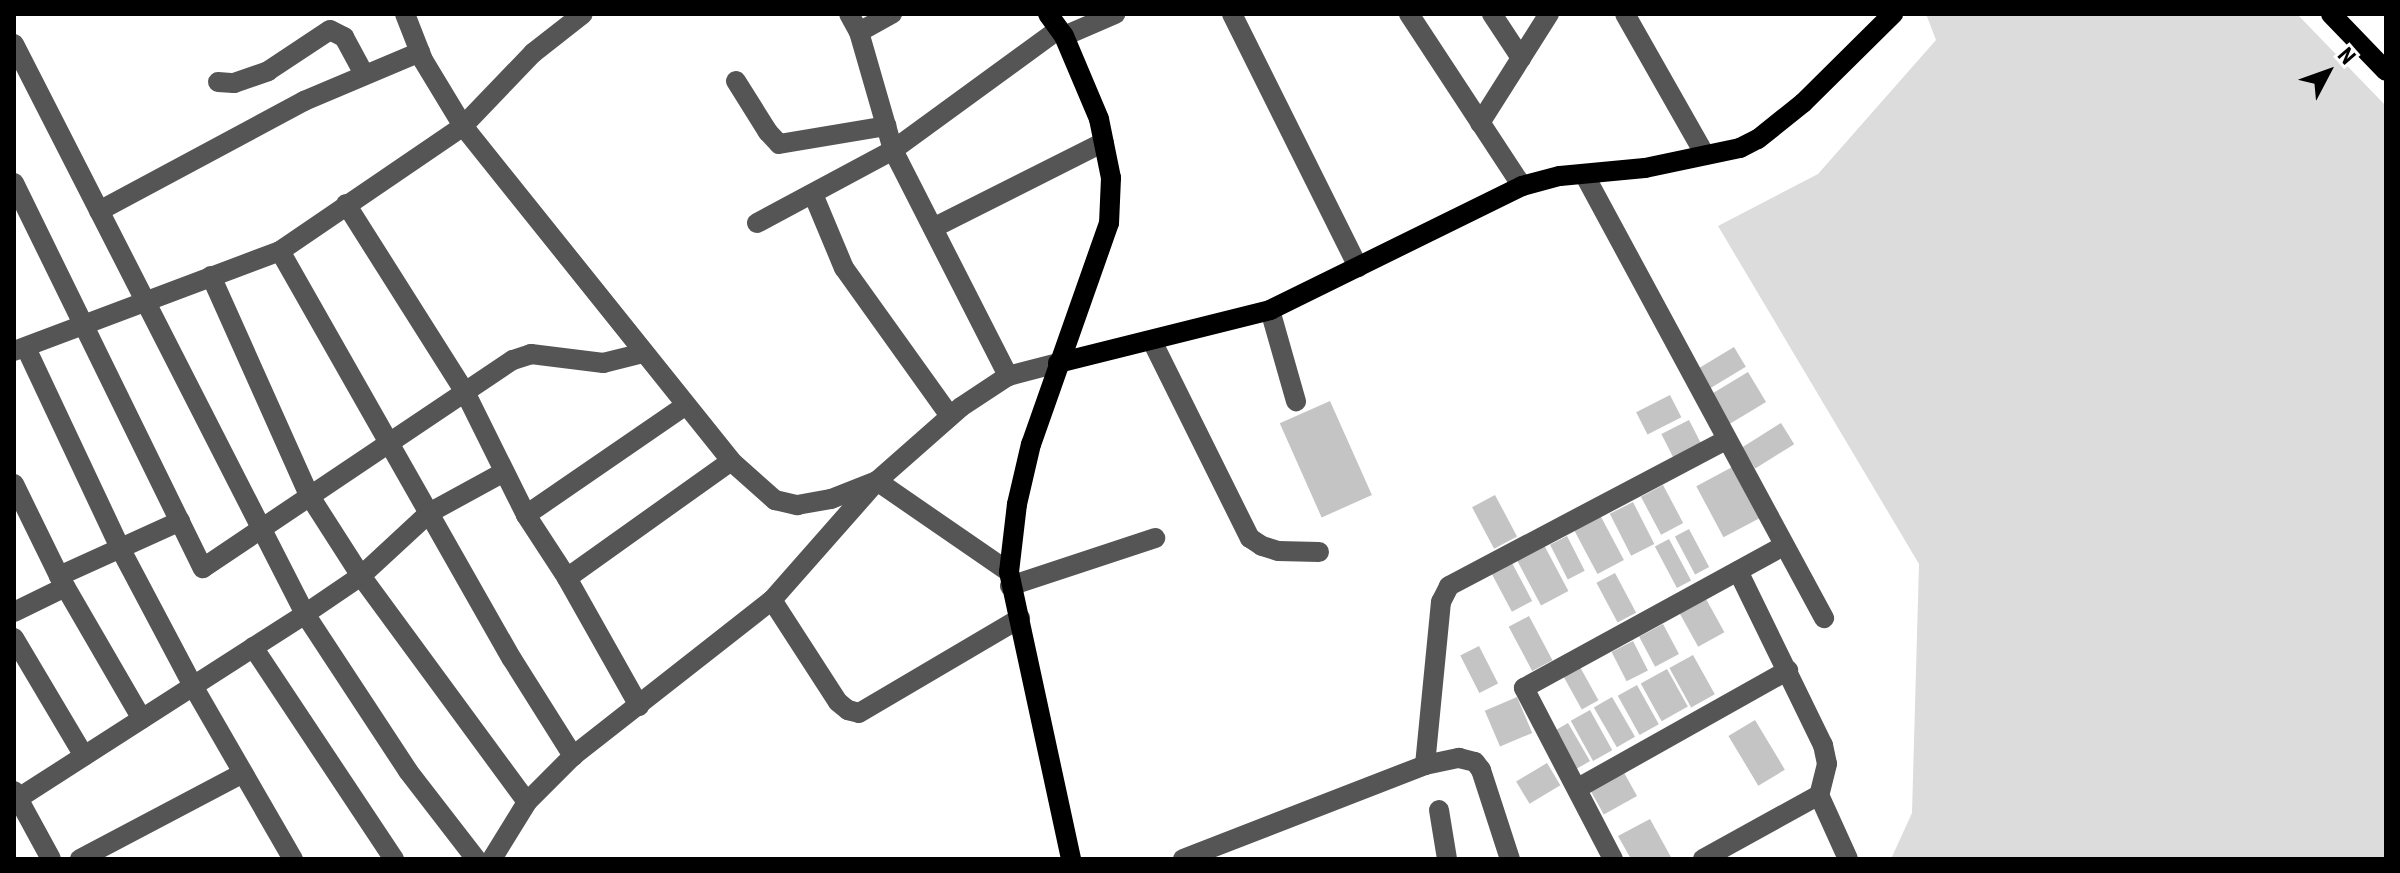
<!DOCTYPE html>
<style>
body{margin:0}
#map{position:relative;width:2400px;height:873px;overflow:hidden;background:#fff;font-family:"Roboto Condensed",sans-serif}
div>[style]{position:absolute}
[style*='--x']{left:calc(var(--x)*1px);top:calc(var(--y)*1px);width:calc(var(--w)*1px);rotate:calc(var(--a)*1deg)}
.green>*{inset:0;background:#dcdcdc}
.building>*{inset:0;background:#c4c4c4;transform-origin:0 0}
.minor>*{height:20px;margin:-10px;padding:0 10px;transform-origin:10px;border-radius:10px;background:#555}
.major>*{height:20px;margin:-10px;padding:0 10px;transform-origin:10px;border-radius:10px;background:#000}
span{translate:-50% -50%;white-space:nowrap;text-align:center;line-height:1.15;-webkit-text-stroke:6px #fff;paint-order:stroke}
.frame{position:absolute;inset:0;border:16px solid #000;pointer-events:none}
.north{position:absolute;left:2288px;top:32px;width:80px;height:80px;-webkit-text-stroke:6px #fff;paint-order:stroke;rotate:49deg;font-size:22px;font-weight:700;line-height:32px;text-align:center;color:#000}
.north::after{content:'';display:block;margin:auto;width:28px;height:36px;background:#000;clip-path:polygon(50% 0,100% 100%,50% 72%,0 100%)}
</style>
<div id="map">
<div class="green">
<div style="clip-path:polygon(1926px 14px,2297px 14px,2386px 106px,2386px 859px,1891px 859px,1912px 813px,1919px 564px,1718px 226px,1818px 174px,1936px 40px)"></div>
</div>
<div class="building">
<div style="left:1734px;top:347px;width:23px;height:44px;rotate:59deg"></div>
<div style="left:1748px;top:372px;width:35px;height:45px;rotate:59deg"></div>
<div style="left:1670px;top:395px;width:25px;height:38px;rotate:63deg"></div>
<div style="left:1330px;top:401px;width:103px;height:55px;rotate:66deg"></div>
<div style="left:1689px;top:420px;width:29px;height:31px;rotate:63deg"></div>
<div style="left:1781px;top:423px;width:25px;height:46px;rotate:58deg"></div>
<div style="left:1736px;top:465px;width:58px;height:45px;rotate:62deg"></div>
<div style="left:1663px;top:485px;width:43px;height:25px;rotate:62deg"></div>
<div style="left:1495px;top:495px;width:47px;height:26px;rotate:62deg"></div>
<div style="left:1633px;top:502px;width:47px;height:26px;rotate:63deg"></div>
<div style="left:1600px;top:515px;width:51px;height:30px;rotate:62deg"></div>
<div style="left:1689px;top:529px;width:43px;height:16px;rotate:62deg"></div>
<div style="left:1567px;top:536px;width:39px;height:19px;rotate:63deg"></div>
<div style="left:1669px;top:539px;width:47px;height:16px;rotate:62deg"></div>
<div style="left:1544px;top:545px;width:52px;height:31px;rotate:62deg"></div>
<div style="left:1512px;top:563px;width:43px;height:23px;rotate:62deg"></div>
<div style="left:1615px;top:573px;width:45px;height:21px;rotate:62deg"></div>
<div style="left:1706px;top:599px;width:38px;height:30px;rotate:61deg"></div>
<div style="left:1529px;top:616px;width:50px;height:23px;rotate:62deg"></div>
<div style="left:1663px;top:624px;width:34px;height:27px;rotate:62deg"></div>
<div style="left:1633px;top:641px;width:33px;height:24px;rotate:63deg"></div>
<div style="left:1479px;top:646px;width:42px;height:21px;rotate:63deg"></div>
<div style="left:1693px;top:655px;width:45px;height:27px;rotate:61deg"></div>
<div style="left:1580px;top:667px;width:38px;height:19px;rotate:61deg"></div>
<div style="left:1667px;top:669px;width:43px;height:30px;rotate:61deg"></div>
<div style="left:1637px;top:685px;width:45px;height:22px;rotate:61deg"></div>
<div style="left:1517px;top:697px;width:39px;height:35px;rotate:67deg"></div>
<div style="left:1612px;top:697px;width:46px;height:21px;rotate:60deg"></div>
<div style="left:1590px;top:710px;width:46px;height:22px;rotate:61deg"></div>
<div style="left:1755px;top:720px;width:58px;height:31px;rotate:59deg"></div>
<div style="left:1568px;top:723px;width:44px;height:16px;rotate:60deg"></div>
<div style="left:1547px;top:763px;width:26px;height:36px;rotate:59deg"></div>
<div style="left:1622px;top:769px;width:31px;height:38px;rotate:61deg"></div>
<div style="clip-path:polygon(1650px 819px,1672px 859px,1631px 859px,1618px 836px)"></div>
</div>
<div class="minor">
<div style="--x:405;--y:14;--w:49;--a:68.6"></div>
<div style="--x:423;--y:60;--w:77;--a:58.8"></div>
<div style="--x:463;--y:126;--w:429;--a:51.3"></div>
<div style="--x:731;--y:461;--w:59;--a:41.6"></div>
<div style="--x:775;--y:500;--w:23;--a:13"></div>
<div style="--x:797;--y:505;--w:35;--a:-10"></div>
<div style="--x:831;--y:499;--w:49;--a:-21.4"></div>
<div style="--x:877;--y:481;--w:112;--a:-41.4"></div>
<div style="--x:961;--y:407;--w:56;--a:-33.4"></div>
<div style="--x:1008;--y:376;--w:52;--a:-14.6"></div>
<div style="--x:849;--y:14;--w:21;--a:61"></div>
<div style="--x:859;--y:32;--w:123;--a:73.9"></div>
<div style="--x:893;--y:150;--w:254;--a:63"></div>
<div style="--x:1232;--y:14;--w:283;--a:63.5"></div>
<div style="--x:1409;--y:14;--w:206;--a:56.7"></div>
<div style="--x:1492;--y:14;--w:53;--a:56.6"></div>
<div style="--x:1625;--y:14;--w:162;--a:60.4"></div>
<div style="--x:859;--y:32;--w:38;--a:-29"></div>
<div style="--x:1064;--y:36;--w:56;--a:-23.3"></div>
<div style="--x:14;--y:44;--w:640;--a:62.95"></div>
<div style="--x:305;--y:614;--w:68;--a:-34.2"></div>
<div style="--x:361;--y:576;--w:280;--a:53.7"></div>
<div style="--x:736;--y:81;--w:60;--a:57.9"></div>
<div style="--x:768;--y:132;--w:16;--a:47"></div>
<div style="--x:779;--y:144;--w:109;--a:-9.5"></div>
<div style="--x:218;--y:82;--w:16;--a:4"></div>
<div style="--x:234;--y:83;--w:36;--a:-19"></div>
<div style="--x:268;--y:71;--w:74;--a:-33.5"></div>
<div style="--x:330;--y:30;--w:16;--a:27"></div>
<div style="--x:344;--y:37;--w:42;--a:61.6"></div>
<div style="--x:1480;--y:123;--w:129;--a:-57.7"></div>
<div style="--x:1584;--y:174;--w:505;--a:61.61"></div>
<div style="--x:14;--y:183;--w:429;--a:63.9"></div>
<div style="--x:203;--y:568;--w:373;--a:-33.9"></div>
<div style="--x:513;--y:360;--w:19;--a:-18"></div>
<div style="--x:531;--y:354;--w:73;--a:7.1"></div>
<div style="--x:603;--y:363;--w:41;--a:-14"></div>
<div style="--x:813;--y:194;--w:80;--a:67.3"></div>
<div style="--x:844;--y:268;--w:182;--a:54.4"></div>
<div style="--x:346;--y:204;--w:225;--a:57.7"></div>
<div style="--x:466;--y:394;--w:135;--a:63.6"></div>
<div style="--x:526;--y:515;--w:75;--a:56.9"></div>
<div style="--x:567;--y:578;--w:147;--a:60.6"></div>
<div style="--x:99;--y:211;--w:233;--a:-28.2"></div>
<div style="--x:304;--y:101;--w:126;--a:-22.9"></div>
<div style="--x:757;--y:223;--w:154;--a:-28.2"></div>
<div style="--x:893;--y:150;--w:205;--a:-36.1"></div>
<div style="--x:933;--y:228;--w:191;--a:-26.7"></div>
<div style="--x:280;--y:251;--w:469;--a:60.4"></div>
<div style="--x:512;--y:659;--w:115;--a:57.8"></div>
<div style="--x:211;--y:276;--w:240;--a:65.9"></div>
<div style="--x:309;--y:495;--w:96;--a:57.3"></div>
<div style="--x:361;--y:576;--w:93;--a:-42.8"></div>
<div style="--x:429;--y:513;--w:85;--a:-28.7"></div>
<div style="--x:1270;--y:310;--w:95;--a:74.1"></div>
<div style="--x:1152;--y:341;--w:220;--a:63.6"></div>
<div style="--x:1250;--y:538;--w:14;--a:34"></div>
<div style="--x:1262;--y:546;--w:17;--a:17"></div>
<div style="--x:1278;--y:551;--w:41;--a:1.4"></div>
<div style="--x:26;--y:348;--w:221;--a:64.8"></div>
<div style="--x:120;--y:548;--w:156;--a:62.1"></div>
<div style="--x:193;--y:686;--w:200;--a:60"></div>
<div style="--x:14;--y:351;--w:284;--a:-20.6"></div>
<div style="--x:280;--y:251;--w:222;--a:-34.3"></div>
<div style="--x:463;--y:126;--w:101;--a:-46.2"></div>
<div style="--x:533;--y:53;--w:63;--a:-38"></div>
<div style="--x:14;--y:484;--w:102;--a:63.9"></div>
<div style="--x:59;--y:576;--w:165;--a:59.9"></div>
<div style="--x:526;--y:515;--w:194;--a:-34.5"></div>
<div style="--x:1738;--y:571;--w:194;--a:64"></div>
<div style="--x:1823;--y:745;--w:19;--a:78"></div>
<div style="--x:1827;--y:764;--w:32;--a:104"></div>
<div style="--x:1819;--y:795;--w:70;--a:65.6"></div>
<div style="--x:59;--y:576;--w:133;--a:-24.4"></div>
<div style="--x:567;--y:578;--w:201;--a:-35.5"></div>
<div style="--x:1010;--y:586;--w:153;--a:-18.3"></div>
<div style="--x:772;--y:600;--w:121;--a:57.1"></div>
<div style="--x:838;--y:702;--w:13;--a:39"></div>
<div style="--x:848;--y:710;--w:11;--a:15"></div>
<div style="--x:859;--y:713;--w:187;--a:-30.5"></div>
<div style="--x:14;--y:612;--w:57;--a:-26.1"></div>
<div style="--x:14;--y:638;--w:137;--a:59.3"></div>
<div style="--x:253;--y:647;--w:255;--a:56.4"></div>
<div style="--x:1425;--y:765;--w:35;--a:-12"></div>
<div style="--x:1459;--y:758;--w:16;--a:14"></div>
<div style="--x:1475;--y:762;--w:10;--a:53"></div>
<div style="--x:1481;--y:770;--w:94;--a:72"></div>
<div style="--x:1578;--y:788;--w:241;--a:-29.3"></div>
<div style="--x:14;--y:791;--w:77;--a:61.4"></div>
<div style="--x:14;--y:801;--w:346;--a:-32.7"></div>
<div style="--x:305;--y:614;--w:188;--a:56.7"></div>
<div style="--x:408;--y:771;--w:111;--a:52.3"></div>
<div style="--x:1439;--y:810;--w:50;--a:80.7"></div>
<div style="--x:80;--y:859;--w:184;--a:-27.8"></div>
<div style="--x:492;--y:859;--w:67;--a:-58.4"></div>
<div style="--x:527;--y:802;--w:65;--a:-45"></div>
<div style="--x:573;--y:756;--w:253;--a:-38.1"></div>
<div style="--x:772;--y:600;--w:159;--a:-48.6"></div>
<div style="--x:877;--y:481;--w:160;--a:34.6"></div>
<div style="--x:1183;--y:859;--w:260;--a:-21.2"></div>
<div style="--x:1425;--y:765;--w:164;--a:-84.4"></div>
<div style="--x:1441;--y:602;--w:18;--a:-63"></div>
<div style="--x:1449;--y:586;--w:313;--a:-27.8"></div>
<div style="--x:1613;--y:859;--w:193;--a:-117.5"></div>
<div style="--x:1524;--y:688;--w:295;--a:-28.7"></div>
<div style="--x:1703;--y:859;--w:132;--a:-28.9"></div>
</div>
<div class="major">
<div style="--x:1048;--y:14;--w:27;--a:54"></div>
<div style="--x:1064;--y:36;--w:90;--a:67.1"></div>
<div style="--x:1099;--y:119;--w:60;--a:78.5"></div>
<div style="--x:1111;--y:178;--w:45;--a:92.5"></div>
<div style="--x:1109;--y:223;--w:234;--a:109.4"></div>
<div style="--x:1031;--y:444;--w:62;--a:103.1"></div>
<div style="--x:1017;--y:504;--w:68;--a:96.7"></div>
<div style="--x:1009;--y:572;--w:294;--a:77.8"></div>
<div style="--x:2331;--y:14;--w:79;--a:46"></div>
<div style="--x:1058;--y:363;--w:219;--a:-14"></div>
<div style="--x:1270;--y:310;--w:281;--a:-26.2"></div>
<div style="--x:1522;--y:186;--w:39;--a:-15"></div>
<div style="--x:1560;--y:176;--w:85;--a:-5.4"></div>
<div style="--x:1645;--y:168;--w:97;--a:-11.9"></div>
<div style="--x:1740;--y:148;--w:20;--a:-27"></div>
<div style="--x:1758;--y:139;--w:58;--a:-38.7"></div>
<div style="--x:1803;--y:103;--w:127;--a:-44.7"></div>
</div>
<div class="frame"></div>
<div class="north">N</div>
</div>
